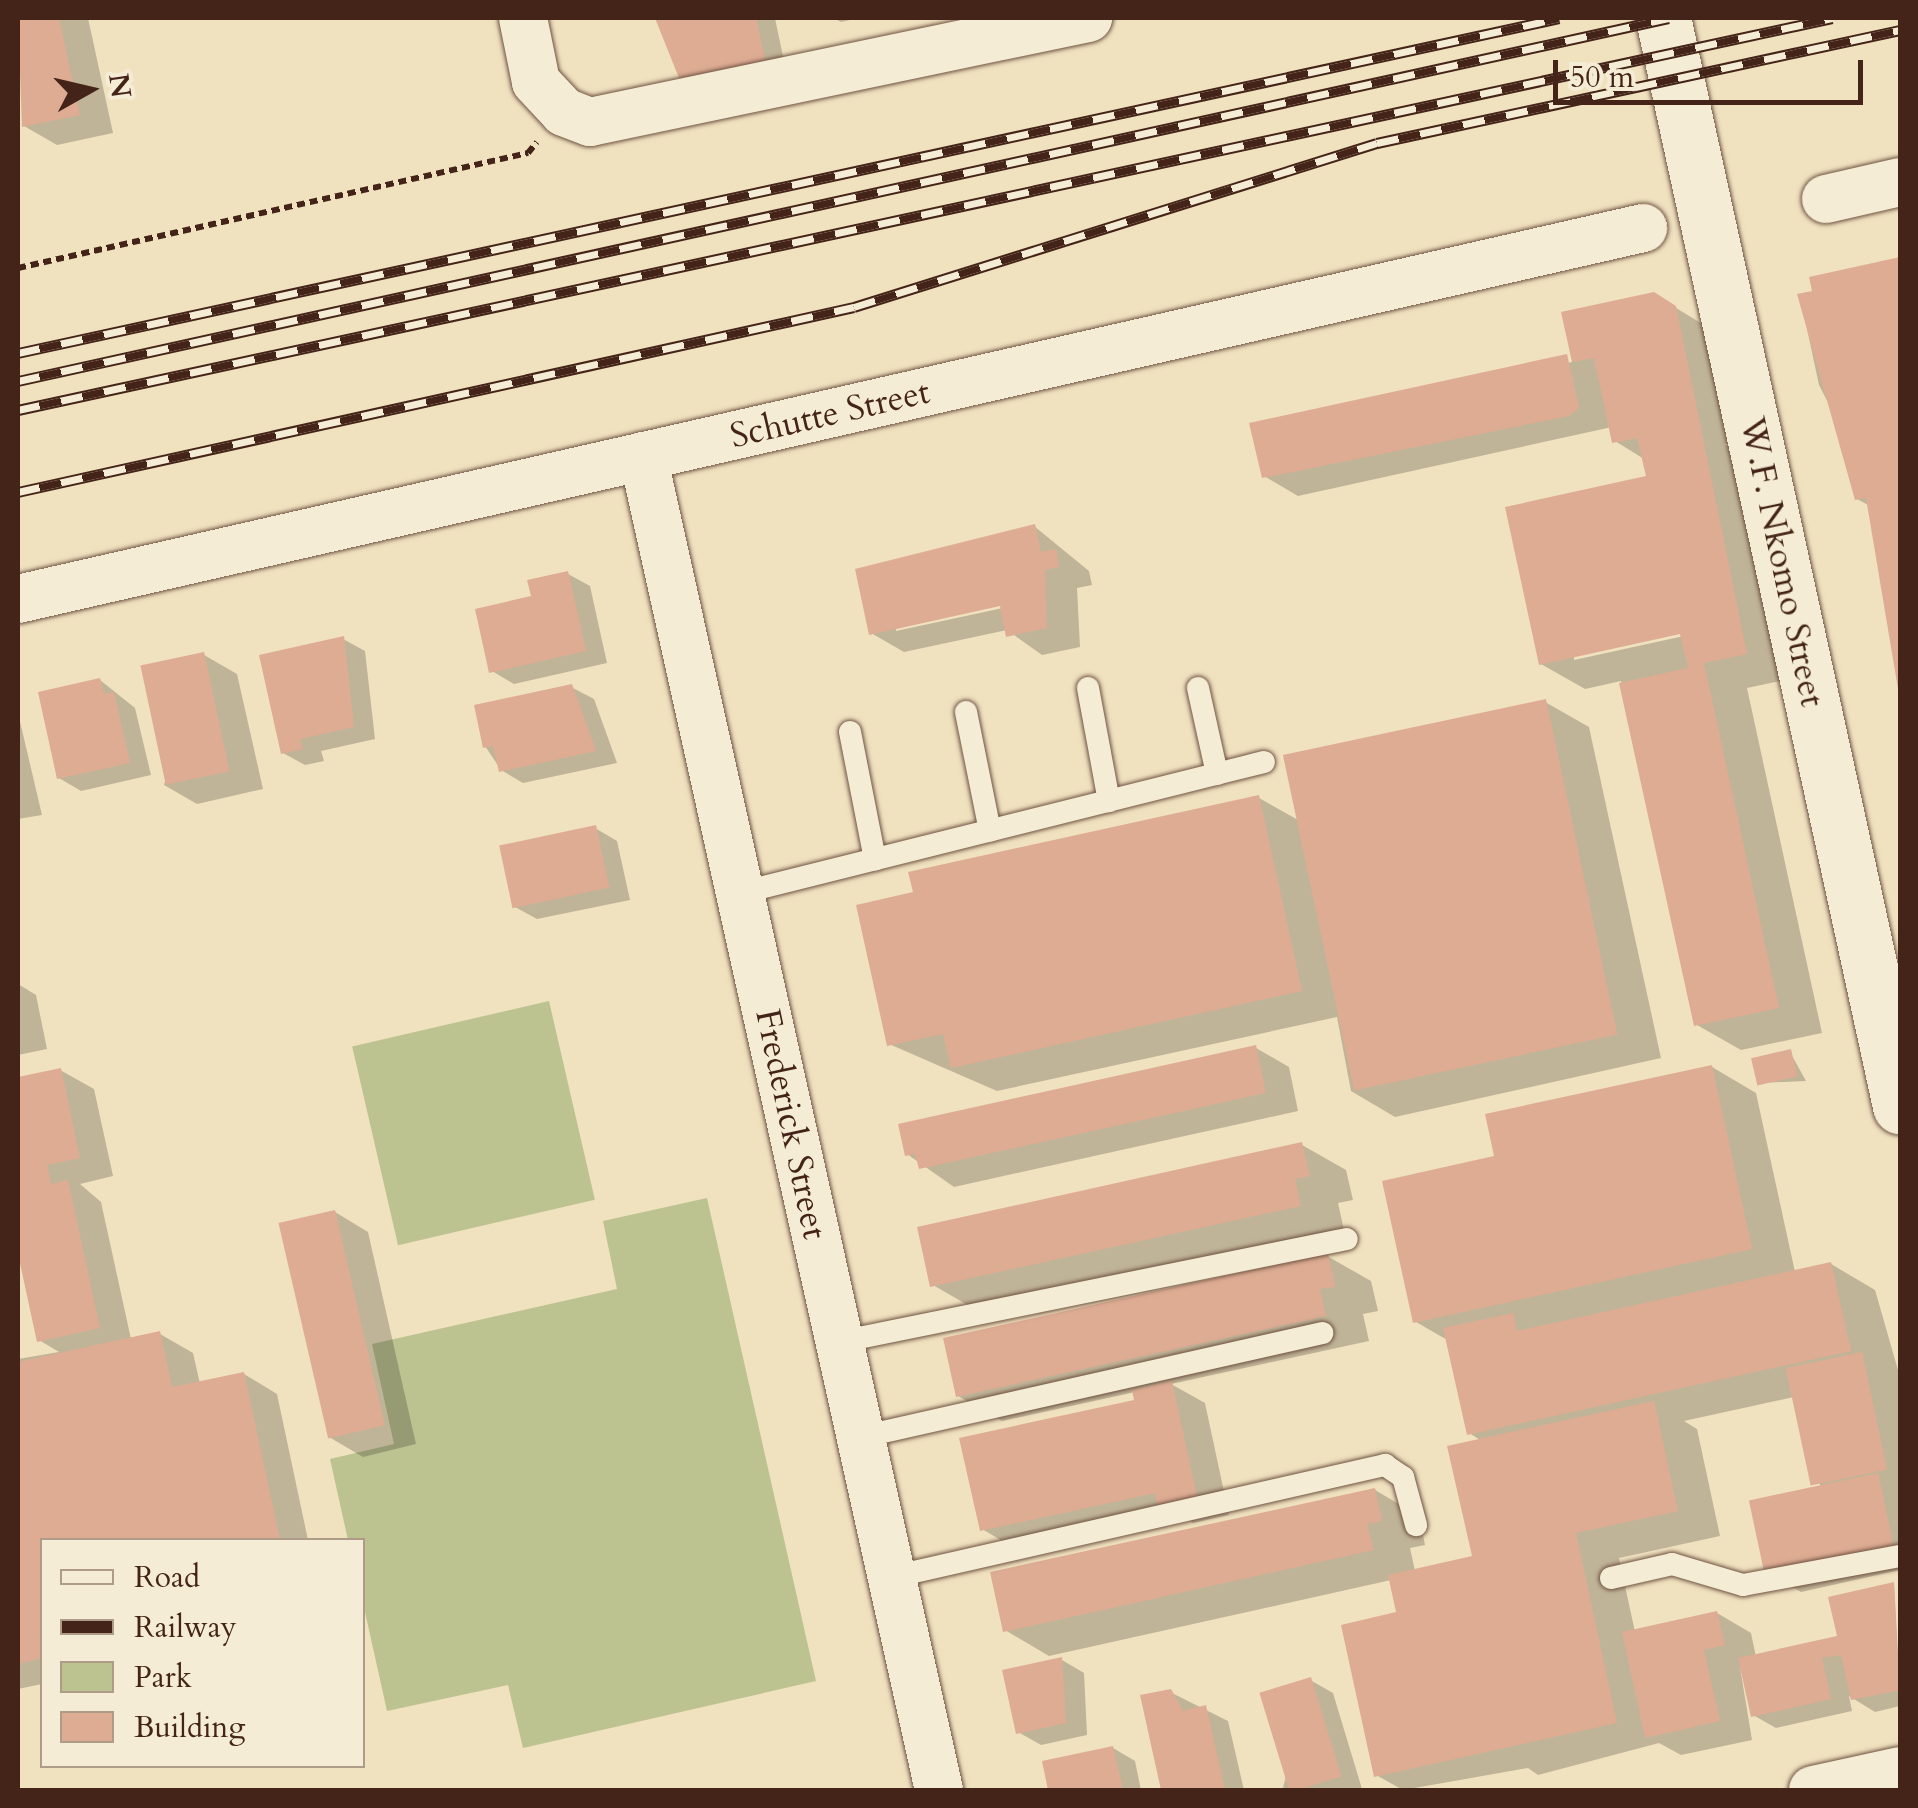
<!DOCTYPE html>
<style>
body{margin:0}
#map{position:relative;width:1918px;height:1808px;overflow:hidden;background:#f0e1bf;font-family:Cardo,serif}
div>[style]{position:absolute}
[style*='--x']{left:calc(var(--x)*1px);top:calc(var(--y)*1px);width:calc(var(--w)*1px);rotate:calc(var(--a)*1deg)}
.green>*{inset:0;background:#bcc290;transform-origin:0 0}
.shadow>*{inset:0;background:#0003}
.building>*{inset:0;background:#deac93;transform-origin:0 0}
.path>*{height:6px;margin-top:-3px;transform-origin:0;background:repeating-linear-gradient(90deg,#442418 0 8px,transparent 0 13px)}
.roads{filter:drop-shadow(0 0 2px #6f5342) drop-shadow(0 0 2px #6f5342)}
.lane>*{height:22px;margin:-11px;padding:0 11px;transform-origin:11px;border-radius:11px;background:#f5ecd5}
.street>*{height:48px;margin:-24px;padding:0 24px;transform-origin:24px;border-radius:24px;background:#f5ecd5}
.secondary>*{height:55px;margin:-27.5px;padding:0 27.5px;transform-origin:27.5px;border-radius:27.5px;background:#f5ecd5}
.rail>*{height:11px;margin-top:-5.5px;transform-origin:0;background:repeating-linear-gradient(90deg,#f5ecd5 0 22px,#442418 0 44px);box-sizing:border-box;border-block:2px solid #442418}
span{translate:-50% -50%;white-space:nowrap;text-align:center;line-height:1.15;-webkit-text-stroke:8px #f5ecd5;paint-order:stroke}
.street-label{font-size:35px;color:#442418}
.frame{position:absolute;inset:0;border:20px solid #442418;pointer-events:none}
.legend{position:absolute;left:40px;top:1538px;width:325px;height:230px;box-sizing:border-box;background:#f5ecd5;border:2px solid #ae9c89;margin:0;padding:12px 18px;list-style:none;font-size:30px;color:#442418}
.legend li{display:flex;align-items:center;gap:20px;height:50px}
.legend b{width:50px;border:2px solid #ae9c89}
.north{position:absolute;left:40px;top:40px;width:100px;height:100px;-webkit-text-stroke:8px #f5ecd5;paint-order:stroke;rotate:82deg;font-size:28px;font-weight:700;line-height:40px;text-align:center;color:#442418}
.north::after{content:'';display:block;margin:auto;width:35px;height:45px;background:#442418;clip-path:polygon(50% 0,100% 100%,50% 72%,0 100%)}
.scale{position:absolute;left:1553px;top:60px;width:310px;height:45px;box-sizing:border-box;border:5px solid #442418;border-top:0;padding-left:12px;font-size:30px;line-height:35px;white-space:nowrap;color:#442418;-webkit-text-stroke:8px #f5ecd5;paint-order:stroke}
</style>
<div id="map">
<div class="green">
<div style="left:549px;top:1001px;width:204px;height:202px;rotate:77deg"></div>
<div style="clip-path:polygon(707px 1198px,816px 1681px,523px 1748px,508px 1685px,387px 1711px,363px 1603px,362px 1540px,348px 1540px,330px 1459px,394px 1444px,372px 1344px,617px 1289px,603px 1221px)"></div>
</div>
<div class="shadow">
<div style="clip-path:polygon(18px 18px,88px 18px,113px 133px,57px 145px,24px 126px)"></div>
<div style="clip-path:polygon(659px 18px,775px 18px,787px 76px,683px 81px)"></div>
<div style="clip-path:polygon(833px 18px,859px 18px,841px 22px)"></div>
<div style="clip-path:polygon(1900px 260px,1900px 687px,1870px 506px,1857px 499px,1840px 426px,1819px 385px,1800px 296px,1815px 293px,1812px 279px)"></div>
<div style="clip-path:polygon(evenodd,1653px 294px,1709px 328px,1734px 442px,1724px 444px,1740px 453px,1789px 679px,1747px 688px,1822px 1033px,1741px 1050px,1697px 1025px,1621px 681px,1585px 689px,1541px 664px,1649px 478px,1644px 459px,1615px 441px,1612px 427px,1298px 496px,1264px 476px,1574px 361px,1653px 294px,1692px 629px,1693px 634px,1574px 660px,1574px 655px,1692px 629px)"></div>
<div style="clip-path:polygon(evenodd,1034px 526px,1089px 571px,1092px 585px,1077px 588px,1080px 647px,1042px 655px,1007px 630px,904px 652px,871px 633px,1034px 526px,1011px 601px,1012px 606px,896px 631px,896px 626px,1011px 601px)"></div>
<div style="clip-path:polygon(568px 574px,590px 586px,607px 663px,514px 684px,492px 671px,534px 598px)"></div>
<div style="clip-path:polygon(343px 639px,365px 651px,375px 739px,321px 751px,324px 761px,305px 765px,283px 753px)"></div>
<div style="clip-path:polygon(204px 655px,237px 674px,263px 789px,197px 804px,164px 785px)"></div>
<div style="clip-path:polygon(100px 680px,135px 708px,151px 775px,81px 791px,59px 778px)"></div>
<div style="clip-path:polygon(571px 687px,594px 699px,617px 763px,523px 783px,501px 770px,485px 746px)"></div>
<div style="clip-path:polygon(1545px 702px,1589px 727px,1661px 1058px,1395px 1117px,1351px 1091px,1337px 1017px,997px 1091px,889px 1044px,916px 894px,1259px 798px,1298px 820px)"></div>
<div style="clip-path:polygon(18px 713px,42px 815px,18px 819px)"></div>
<div style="clip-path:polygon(595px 828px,617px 841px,630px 900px,537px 919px,515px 907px)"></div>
<div style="clip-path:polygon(18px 984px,36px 995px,47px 1049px,18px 1055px)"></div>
<div style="clip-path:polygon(1256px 1048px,1289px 1067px,1298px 1111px,954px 1187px,907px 1154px)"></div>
<div style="clip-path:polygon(1790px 1052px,1806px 1081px,1759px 1083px)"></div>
<div style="clip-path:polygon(1712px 1067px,1756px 1093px,1795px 1272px,1831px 1264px,1875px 1290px,1900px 1377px,1900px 1570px,1801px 1592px,1767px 1573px,1821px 1488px,1794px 1397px,1684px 1421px,1697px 1429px,1720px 1536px,1619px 1558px,1635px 1632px,1717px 1613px,1751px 1633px,1756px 1657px,1839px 1638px,1894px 1585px,1900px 1706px,1875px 1712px,1849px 1696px,1852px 1711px,1776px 1728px,1753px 1715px,1740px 1667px,1752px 1740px,1681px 1755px,1659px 1743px,1538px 1775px,1528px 1768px,1403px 1790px,1376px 1775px,1399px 1614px,1391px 1580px,1049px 1656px,1005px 1630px,1375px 1490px,1419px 1516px,1425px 1545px,1410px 1548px,1415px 1571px,1475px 1558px,1482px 1441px,1469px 1433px,1449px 1341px,1416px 1322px,1497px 1158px)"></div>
<div style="clip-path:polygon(60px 1070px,94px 1089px,113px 1176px,80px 1184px,101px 1202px,131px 1339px,160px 1334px,193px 1353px,200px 1384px,244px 1374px,277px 1394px,308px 1540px,42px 1540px,42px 1684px,18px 1689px,18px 1359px,59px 1352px,39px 1340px,18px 1243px,18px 1079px)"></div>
<div style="clip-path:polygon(1302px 1145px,1346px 1170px,1353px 1200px,1338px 1203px,1344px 1230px,976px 1310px,933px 1285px)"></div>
<div style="clip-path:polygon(335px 1212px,368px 1232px,416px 1444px,363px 1457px,329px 1437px)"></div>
<div style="clip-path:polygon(1327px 1256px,1371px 1281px,1378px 1311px,1363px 1314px,1369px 1341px,1171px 1384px,1205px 1403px,1229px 1515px,1193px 1523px,1177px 1513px,1016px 1549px,982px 1529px,1137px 1402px,1135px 1392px,1002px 1421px,958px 1396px)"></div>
<div style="clip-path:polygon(1062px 1660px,1084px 1673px,1087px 1735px,1041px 1745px,1018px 1732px)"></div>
<div style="clip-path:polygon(1310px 1680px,1333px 1693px,1362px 1789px,1283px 1788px)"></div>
<div style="clip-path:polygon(1170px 1692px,1228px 1721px,1244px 1790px,1163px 1790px,1143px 1697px)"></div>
<div style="clip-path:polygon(1113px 1748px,1135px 1761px,1141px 1790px,1051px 1790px,1045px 1763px)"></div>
</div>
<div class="building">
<div style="clip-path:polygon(18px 18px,59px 18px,80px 115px,22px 127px)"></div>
<div style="clip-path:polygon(655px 18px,756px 18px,766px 64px,681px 83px)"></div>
<div style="clip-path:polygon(1900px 257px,1900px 695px,1899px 695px,1866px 498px,1855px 500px,1797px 294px,1812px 291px,1809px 277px)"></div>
<div style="clip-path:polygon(1654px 292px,1676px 306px,1747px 654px,1704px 663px,1779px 1008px,1694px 1026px,1619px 683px,1688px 668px,1680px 634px,1539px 665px,1505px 507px,1646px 476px,1637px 438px,1612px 443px,1594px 358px,1572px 362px,1561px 312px)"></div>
<div style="clip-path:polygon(1567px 354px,1579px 408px,1569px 416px,1262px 478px,1249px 423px)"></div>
<div style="clip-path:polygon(1035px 524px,1041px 552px,1056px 549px,1059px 567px,1045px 570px,1047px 628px,1006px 637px,1000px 606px,869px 635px,855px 569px)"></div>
<div style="clip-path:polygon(568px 571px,586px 651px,489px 673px,475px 609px,531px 596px,527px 580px)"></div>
<div style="clip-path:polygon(344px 636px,354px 727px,300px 739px,303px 749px,281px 754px,259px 655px)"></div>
<div style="left:204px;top:652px;width:122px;height:65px;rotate:78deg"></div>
<div style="clip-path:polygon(100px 678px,104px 694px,114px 692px,130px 763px,57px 779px,38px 692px)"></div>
<div style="clip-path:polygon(572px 684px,596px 751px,499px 772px,493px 746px,483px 748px,474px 705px)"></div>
<div style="left:1546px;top:699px;width:343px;height:269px;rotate:78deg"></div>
<div style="clip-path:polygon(1259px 795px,1302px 991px,951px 1068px,943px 1034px,887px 1046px,856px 905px,913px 892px,908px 872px)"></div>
<div style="left:596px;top:825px;width:64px;height:99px;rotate:78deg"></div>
<div style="clip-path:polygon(1256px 1045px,1266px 1093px,919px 1169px,915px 1154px,905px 1156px,898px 1124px)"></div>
<div style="left:1791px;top:1049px;width:28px;height:41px;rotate:77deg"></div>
<div style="clip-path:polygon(1712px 1065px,1752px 1249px,1413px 1323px,1382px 1181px,1494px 1156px,1485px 1114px)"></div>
<div style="clip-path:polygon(61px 1068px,80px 1158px,47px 1165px,51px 1184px,68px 1180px,100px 1328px,37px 1342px,18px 1254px,18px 1077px)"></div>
<div style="clip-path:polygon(1302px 1142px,1310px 1176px,1295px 1179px,1301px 1206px,930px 1287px,917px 1227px)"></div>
<div style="left:335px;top:1210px;width:221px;height:58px;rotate:77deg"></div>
<div style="clip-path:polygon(1328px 1253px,1335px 1287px,1320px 1289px,1326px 1316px,956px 1397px,943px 1338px)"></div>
<div style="clip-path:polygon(1831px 1262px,1851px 1351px,1467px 1435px,1443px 1328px,1513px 1313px,1517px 1331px)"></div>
<div style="clip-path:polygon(160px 1331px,172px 1387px,244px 1372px,280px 1540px,42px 1540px,42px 1658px,18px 1664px,18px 1362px)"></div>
<div style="left:1862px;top:1352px;width:120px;height:78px;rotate:78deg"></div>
<div style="clip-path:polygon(1172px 1381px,1197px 1497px,1157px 1505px,1155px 1493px,980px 1531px,959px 1438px,1134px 1400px,1132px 1390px)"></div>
<div style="clip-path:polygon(1654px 1401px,1678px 1511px,1576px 1533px,1617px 1723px,1374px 1777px,1341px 1625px,1396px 1612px,1388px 1575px,1472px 1556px,1447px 1446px)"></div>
<div style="left:1878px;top:1473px;width:75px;height:132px;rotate:78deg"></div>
<div style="clip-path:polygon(1375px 1488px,1382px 1521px,1367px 1524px,1374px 1550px,1003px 1632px,990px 1572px)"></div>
<div style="clip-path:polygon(1894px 1582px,1900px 1690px,1851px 1700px,1841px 1655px,1822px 1658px,1831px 1699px,1751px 1717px,1738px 1658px,1837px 1636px,1828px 1597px)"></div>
<div style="clip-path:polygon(1717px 1611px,1725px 1645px,1704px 1650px,1720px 1721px,1645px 1738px,1622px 1632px)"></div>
<div style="clip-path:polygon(1062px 1657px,1066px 1723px,1016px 1734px,1002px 1670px)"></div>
<div style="left:1311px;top:1677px;width:104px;height:54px;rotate:73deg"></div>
<div style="clip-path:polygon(1171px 1689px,1183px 1711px,1206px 1705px,1225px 1790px,1161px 1790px,1140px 1695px)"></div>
<div style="clip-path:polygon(1113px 1746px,1123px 1790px,1048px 1790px,1042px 1761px)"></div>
</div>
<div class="path">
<div style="--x:18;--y:268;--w:523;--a:-12.71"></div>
<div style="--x:528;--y:153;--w:14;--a:-51"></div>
</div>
<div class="roads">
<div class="lane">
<div style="--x:1088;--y:688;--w:115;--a:79.5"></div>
<div style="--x:1198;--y:688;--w:88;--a:77.5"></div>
<div style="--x:966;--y:712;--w:121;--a:78.6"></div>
<div style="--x:850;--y:732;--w:130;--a:78.9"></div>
<div style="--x:740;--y:893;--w:540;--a:-14.04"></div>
<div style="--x:839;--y:1342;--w:518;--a:-11.46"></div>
<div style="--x:861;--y:1437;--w:473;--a:-12.7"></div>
<div style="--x:892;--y:1577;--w:506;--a:-12.8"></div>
<div style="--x:1385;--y:1465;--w:22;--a:34"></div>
<div style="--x:1403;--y:1477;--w:50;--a:74.8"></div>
<div style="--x:1611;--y:1578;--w:63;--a:-12.9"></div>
<div style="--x:1672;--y:1564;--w:74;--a:16.5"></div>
<div style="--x:1743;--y:1585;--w:160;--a:-10.5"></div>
</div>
<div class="street">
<div style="--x:523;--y:18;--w:65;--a:78.5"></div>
<div style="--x:536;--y:82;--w:41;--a:47"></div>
<div style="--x:564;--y:112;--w:28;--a:21"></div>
<div style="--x:590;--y:122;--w:509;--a:-11.8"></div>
<div style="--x:1826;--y:199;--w:76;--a:-12.9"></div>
<div style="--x:643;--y:456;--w:1366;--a:77.49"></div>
<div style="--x:18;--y:599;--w:1667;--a:-12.86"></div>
<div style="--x:1813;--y:1790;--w:89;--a:-12.3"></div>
</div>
<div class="secondary">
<div style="--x:1663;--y:18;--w:1114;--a:77.71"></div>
</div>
</div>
<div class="rail">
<div style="--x:18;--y:353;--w:1577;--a:-12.26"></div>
<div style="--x:18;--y:381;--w:1690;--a:-12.4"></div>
<div style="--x:18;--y:410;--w:1856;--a:-12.19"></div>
<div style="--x:18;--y:492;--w:856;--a:-12.48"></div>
<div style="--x:854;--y:307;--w:548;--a:-17.41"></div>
<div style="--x:1377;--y:143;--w:535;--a:-12.19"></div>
</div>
<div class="street-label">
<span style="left:830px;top:414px;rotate:-13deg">Schutte Street</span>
<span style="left:1782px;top:562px;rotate:78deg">W.F. Nkomo Street</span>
<span style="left:791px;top:1124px;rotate:78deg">Frederick Street</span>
</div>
<div class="frame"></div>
<ul class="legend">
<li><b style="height:12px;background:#f5ecd5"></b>Road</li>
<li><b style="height:12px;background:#442418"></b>Railway</li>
<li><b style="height:28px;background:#bcc290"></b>Park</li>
<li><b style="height:28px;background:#deac93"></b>Building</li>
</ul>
<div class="north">N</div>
<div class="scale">50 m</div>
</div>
